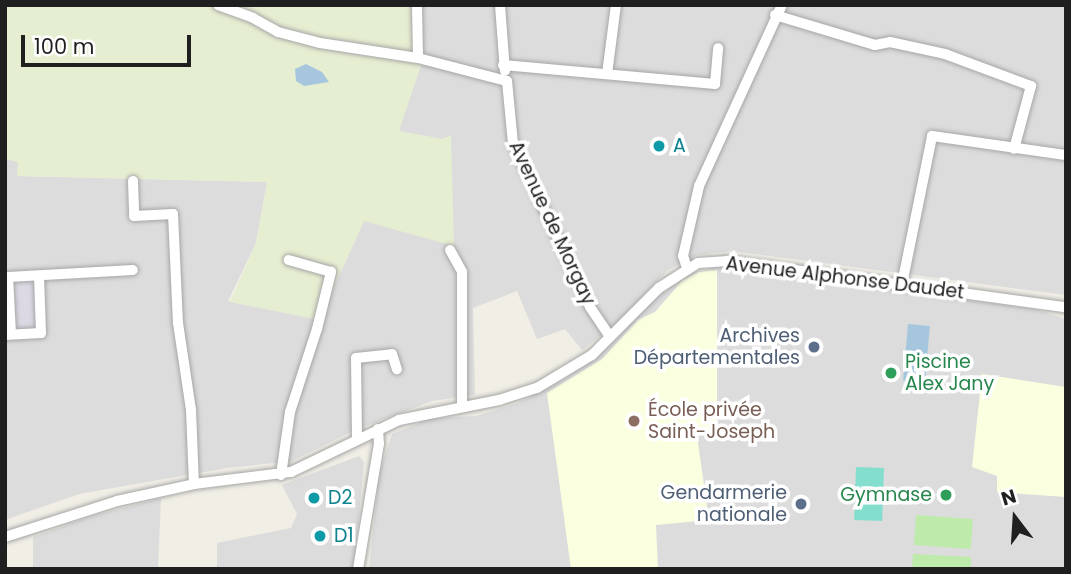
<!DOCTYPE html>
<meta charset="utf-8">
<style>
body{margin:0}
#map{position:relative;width:1071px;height:574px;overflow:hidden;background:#f0eee5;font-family:Poppins,sans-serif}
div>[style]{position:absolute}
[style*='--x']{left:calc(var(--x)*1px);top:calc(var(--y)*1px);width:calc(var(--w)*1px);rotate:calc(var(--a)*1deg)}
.residential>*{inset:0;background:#dddcdc}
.education>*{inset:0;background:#f9ffdf}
.farmland>*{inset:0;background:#e6eed1}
.grass>*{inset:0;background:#beeaab;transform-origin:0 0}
.pitch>*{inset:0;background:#83decd;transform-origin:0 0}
.plaza>*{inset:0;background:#dcd9e5;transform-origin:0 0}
.water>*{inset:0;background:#a6c6dd;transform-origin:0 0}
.roads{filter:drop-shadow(0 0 2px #a6a6a6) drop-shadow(0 0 2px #a6a6a6)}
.minor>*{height:10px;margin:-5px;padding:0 5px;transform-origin:5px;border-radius:5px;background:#fff}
.dots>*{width:19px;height:19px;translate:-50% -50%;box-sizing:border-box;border:4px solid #fff;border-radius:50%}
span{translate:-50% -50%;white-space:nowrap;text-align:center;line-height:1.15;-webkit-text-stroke:7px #fff;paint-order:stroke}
.culture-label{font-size:19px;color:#0d838f}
.left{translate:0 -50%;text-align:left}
.street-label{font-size:19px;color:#1f1f1f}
.service-label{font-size:19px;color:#4e5e75}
.right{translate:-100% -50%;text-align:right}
.leisure-label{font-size:19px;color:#27864d}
.education-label{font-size:19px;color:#785e54}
.frame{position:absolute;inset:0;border:7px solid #1f1f1f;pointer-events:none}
.north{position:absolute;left:980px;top:483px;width:70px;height:70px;-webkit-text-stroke:5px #fff;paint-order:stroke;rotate:343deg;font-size:19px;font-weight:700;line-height:28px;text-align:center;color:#1f1f1f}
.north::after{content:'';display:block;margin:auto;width:24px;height:32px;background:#1f1f1f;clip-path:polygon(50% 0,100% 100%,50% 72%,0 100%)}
.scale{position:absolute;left:21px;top:35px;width:170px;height:32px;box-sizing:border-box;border:4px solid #1f1f1f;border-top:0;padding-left:9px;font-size:21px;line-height:24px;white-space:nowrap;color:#1f1f1f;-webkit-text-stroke:5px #fff;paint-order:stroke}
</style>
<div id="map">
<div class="residential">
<div style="clip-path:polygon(417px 5px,1066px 5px,1066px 295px,731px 251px,697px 255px,668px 270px,614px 325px,582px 350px,565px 329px,537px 339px,517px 291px,473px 308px,475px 395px,432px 401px,357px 429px,292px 461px,227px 468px,79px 494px,5px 520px,5px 159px,18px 161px,18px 176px,267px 182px,256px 243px,228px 301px,319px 319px,364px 221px,451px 136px,442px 139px,398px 131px,423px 60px)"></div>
<div style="clip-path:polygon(721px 266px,1034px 309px,1066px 319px,1066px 569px,369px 569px,379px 474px,392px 434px,432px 418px,476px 416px,518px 403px,562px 380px,596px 358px,650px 303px,686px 274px)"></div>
<div style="clip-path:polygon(359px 456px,364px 462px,354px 569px,217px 569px,217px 543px,291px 528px,297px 514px,282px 485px)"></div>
<div style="clip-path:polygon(161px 498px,158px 569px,33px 569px,33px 537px,89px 517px)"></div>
</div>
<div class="education">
<div style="clip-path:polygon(717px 270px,717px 429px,697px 436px,709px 520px,656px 525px,658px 569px,571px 569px,547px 393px,602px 359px,638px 320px,655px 312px,682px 281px,699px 272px)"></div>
<div style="clip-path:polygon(982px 374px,1066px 387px,1066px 497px,997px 492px,997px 476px,972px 467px)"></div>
</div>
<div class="farmland">
<div style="clip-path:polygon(5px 5px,417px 5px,423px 59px,399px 131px,442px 139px,451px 136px,454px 246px,364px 221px,319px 320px,230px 302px,256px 243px,267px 182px,17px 176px,18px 162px,5px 159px)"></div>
</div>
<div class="grass">
<div style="left:916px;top:515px;width:57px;height:30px;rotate:4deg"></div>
<div style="clip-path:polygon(913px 554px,971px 557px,971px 569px,912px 569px)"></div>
</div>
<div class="pitch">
<div style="left:856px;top:467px;width:28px;height:53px;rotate:2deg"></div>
</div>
<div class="plaza">
<div style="left:35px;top:280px;width:49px;height:21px;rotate:86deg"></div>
</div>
<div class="water">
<div style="clip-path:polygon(306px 64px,322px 72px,329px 82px,304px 86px,296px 81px,295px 69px)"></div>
<div style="left:908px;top:324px;width:22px;height:57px;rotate:5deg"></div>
</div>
<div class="roads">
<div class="minor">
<div style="--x:218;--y:5;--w:37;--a:20"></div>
<div style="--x:253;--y:18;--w:29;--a:29"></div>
<div style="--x:278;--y:32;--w:43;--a:14.7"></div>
<div style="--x:320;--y:43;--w:99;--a:8.7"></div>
<div style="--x:417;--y:5;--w:53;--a:88.9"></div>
<div style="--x:418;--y:58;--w:92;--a:14.5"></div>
<div style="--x:507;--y:81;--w:62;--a:84.5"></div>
<div style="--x:513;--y:143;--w:181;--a:64.8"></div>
<div style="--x:590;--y:307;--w:36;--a:56"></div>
<div style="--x:500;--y:5;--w:66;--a:85.7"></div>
<div style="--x:775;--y:15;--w:104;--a:16.7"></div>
<div style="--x:875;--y:45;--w:15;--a:-11"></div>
<div style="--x:890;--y:42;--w:56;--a:12.3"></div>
<div style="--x:945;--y:54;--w:92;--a:20.4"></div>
<div style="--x:1031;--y:86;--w:65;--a:105.1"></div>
<div style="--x:503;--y:65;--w:213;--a:5.1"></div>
<div style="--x:715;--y:84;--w:36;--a:-85"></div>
<div style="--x:607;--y:74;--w:70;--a:-82.6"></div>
<div style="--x:133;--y:181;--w:35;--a:88"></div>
<div style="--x:134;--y:216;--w:39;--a:-3"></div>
<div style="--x:173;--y:214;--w:109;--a:87.4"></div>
<div style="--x:178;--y:323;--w:88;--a:81.5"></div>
<div style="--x:191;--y:410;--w:74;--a:87.7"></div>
<div style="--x:450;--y:250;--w:25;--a:61"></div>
<div style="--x:462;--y:272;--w:135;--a:90"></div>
<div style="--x:687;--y:268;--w:13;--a:-108"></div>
<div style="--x:683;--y:256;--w:72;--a:-77.1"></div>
<div style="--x:699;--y:186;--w:199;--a:-65.4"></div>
<div style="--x:902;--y:284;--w:151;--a:-78.5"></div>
<div style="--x:932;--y:136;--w:135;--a:8.1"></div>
<div style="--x:11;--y:334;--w:57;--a:-93"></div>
<div style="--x:8;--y:277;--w:125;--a:-3.2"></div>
<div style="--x:5;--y:335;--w:36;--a:-3"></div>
<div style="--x:41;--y:333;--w:57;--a:-92"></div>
<div style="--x:357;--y:439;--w:81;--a:-90.7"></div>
<div style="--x:356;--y:358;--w:36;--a:-6"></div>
<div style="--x:392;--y:354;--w:16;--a:72"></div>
<div style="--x:281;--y:475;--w:64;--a:-81.9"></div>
<div style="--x:290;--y:412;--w:87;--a:-72"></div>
<div style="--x:317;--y:329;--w:59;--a:-76.2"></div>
<div style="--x:331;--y:272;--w:44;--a:-164.1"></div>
<div style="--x:5;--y:537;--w:118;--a:-17.8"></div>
<div style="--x:117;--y:501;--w:79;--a:-12.4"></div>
<div style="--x:194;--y:484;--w:98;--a:-7.1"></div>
<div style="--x:291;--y:472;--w:120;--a:-25.7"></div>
<div style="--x:399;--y:420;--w:102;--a:-11.3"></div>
<div style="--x:499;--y:400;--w:40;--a:-18"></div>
<div style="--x:537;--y:388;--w:64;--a:-31"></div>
<div style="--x:592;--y:355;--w:95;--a:-45"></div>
<div style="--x:659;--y:288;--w:46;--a:-32.7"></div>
<div style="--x:698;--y:263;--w:30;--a:-4"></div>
<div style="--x:728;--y:261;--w:341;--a:7.8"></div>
<div style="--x:358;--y:569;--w:127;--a:-80.5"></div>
<div style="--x:379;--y:444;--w:15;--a:-94"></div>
</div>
</div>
<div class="dots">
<div style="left:659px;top:146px;background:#0f9aa8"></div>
<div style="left:814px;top:347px;background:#5c6f8a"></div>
<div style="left:891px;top:373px;background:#2e9e5b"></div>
<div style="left:634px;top:421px;background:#8d6e63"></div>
<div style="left:946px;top:495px;background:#2e9e5b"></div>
<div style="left:314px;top:498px;background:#0f9aa8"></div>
<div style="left:801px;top:504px;background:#5c6f8a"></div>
<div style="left:320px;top:536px;background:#0f9aa8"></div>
</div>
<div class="culture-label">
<span class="left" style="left:673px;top:146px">A</span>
<span class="left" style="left:328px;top:498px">D2</span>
<span class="left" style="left:334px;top:536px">D1</span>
</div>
<div class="street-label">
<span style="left:552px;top:223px;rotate:65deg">Avenue de Morgay</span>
<span style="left:845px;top:278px;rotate:7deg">Avenue Alphonse Daudet</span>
</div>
<div class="service-label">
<span class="right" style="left:800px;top:347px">Archives<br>Départementales</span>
<span class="right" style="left:787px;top:504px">Gendarmerie<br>nationale</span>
</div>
<div class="leisure-label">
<span class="left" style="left:905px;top:373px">Piscine<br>Alex Jany</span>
<span class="right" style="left:932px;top:495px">Gymnase</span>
</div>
<div class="education-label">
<span class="left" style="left:648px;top:421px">École privée<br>Saint-Joseph</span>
</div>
<div class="frame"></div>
<div class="north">N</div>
<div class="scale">100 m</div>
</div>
